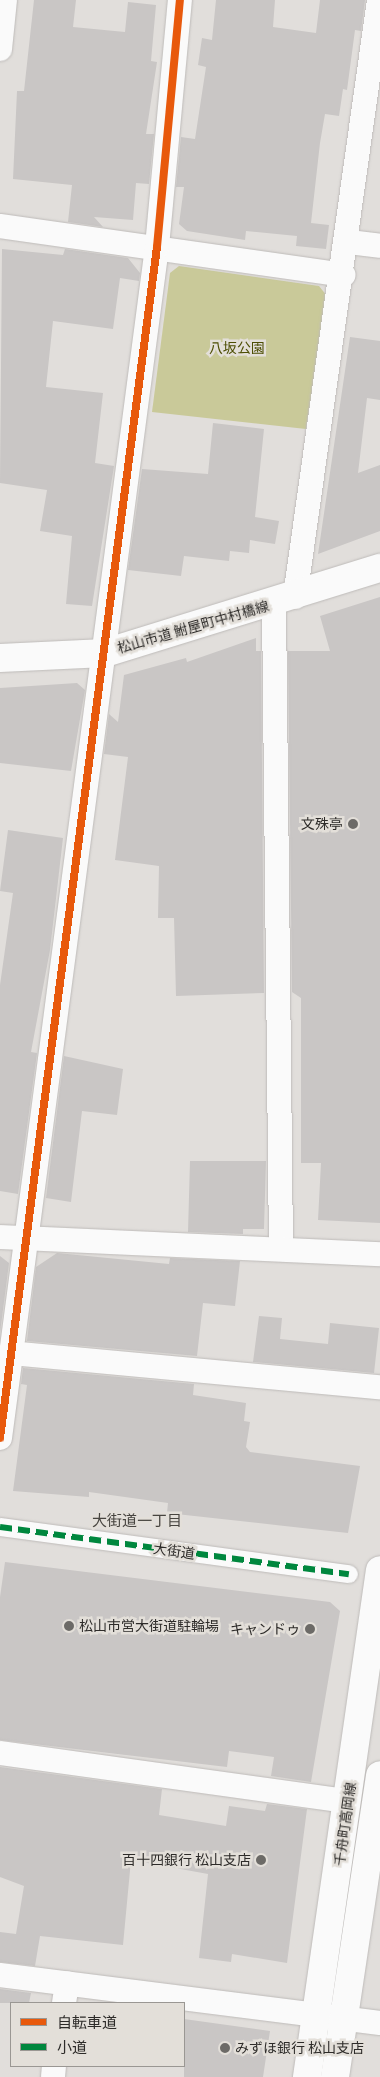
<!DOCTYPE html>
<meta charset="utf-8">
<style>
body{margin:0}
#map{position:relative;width:380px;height:2077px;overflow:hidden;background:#e1dedb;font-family:"PT Sans Narrow","Noto Sans JP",sans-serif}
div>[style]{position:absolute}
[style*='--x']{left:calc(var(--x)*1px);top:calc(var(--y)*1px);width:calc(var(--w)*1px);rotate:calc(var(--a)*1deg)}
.green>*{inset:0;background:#c9c999}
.building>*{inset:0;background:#c9c6c5}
.roads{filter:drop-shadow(0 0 1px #bebbb9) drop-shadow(0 0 1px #bebbb9)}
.pedestrian>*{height:18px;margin:-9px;padding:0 9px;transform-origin:9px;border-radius:9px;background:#fafafa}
.minor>*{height:24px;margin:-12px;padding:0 12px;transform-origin:12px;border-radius:12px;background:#fafafa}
.tertiary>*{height:28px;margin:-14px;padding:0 14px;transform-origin:14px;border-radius:14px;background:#fafafa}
.quiet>*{height:6px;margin-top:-3px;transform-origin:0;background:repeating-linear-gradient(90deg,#00873e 0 12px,transparent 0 18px)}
.cycleway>*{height:8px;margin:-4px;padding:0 4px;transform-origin:4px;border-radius:4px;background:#e8590c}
.dots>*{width:14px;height:14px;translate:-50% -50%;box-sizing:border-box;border:2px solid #e3dfd9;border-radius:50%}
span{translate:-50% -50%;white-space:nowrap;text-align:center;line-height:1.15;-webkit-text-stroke:5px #e3dfd9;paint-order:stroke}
.park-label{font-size:14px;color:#4d4e04}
.street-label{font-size:14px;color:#2d2b29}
.poi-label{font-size:14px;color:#2d2b29}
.right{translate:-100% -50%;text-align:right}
.left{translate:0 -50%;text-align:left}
.neighbourhood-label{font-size:15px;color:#484540}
.legend{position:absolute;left:10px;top:2002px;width:175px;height:65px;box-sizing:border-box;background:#e3dfd9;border:1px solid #9a9793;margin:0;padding:6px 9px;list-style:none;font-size:15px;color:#2d2b29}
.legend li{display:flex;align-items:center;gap:10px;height:25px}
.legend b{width:25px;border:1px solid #9a9793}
</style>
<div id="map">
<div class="green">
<div style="clip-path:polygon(179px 266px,319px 286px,327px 296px,306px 429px,152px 412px,170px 273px)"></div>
</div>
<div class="building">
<div style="clip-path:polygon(34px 0,76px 0,73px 27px,125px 32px,128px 2px,156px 5px,151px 61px,157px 62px,146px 134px,154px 134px,149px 184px,136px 183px,133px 220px,94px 217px,103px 227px,68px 222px,72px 185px,13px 179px,17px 91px,24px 91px)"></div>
<div style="clip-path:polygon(216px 0,275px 0,273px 27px,316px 33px,320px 0,365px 0,361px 31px,355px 30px,347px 90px,343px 89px,339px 116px,325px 114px,320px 143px,311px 223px,329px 225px,326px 249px,296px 246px,297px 236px,246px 231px,245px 240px,187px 231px,179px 224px,184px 187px,176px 187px,181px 137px,195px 139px,206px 67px,198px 65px,202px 38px,212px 40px)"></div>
<div style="clip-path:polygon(2px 249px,63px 255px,65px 249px,128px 258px,140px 273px,139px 281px,120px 278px,113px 329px,53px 321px,46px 387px,103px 393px,95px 463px,114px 466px,92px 606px,66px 604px,72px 536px,40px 531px,47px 490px,0 483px)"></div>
<div style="clip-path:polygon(350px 337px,380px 341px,380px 400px,367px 398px,358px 473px,380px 465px,380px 531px,318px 554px)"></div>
<div style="clip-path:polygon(213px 423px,264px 429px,255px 517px,279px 521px,275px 544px,250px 540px,249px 553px,230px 551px,229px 561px,184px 556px,181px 576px,128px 570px,142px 469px,208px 474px)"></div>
<div style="clip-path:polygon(380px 597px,380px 1223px,318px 1220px,321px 1163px,301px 1163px,301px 998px,292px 992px,288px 651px,330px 651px,320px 616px)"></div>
<div style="clip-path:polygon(256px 638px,256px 651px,261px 651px,264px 993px,176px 996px,174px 918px,158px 918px,159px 866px,115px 860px,128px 757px,104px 754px,109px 714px,118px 722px,124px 675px,186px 658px,187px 662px)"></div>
<div style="clip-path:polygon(77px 683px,85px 690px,71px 771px,0 763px,0 688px)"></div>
<div style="clip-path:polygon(8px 830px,63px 838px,50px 950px,31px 1052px,37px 1053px,18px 1194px,0 1191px,0 985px,13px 893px,0 891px)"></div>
<div style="clip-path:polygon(64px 1056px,123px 1069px,117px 1115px,82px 1111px,71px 1202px,46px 1198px)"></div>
<div style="clip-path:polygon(190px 1161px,266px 1161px,264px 1229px,243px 1229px,243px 1234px,188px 1232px)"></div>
<div style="clip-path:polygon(57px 1253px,169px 1264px,170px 1258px,240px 1261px,235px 1306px,203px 1303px,197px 1356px,27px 1341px,36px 1267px)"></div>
<div style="clip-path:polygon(0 1256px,9px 1263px,0 1333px)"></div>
<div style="clip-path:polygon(259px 1316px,282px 1318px,280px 1339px,328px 1344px,330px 1323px,379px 1328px,374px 1373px,253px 1362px)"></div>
<div style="clip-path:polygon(23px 1368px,194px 1384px,193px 1395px,246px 1403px,244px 1421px,250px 1422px,246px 1447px,250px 1452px,360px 1466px,348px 1533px,167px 1513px,168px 1503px,89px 1492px,89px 1497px,13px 1491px,27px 1385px,21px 1384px)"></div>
<div style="clip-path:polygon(5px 1562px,330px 1602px,340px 1611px,311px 1782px,271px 1776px,274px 1757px,229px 1751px,227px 1767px,0 1740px,0 1597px)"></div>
<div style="clip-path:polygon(0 1767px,162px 1789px,159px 1815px,226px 1826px,229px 1806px,265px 1811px,267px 1804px,307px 1809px,287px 1963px,232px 1954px,231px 1962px,199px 1958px,208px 1874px,131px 1860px,123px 1945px,40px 1936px,35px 1966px,0 1962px,0 1932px,16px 1934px,24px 1886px,0 1877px)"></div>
<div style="clip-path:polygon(0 1989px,31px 1993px,29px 2003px,0 2003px)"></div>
<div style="clip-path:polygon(184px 2019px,270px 2031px,263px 2077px,184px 2077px)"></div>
</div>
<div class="roads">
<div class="pedestrian">
<div style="--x:0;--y:1527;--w:352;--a:7.7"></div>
</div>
<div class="minor">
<div style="--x:0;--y:49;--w:49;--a:-84.2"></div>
<div style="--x:0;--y:226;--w:347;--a:8.1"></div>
<div style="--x:349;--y:242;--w:31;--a:7"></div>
<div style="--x:295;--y:597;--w:603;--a:-81.99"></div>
<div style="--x:274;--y:603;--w:644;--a:89.38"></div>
<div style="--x:0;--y:1237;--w:380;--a:2.6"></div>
<div style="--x:10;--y:1353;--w:372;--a:5.3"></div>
<div style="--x:0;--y:1438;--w:1201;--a:-82.49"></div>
<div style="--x:157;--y:247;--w:248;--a:-84.7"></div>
<div style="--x:0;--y:1753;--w:351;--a:7.9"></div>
<div style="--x:0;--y:1975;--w:383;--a:7.2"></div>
<div style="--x:64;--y:2003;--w:20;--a:-81"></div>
<div style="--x:53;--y:2077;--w:11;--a:-85"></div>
</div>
<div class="tertiary">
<div style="--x:0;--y:658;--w:105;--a:-2.7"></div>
<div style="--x:105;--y:653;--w:288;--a:-17.2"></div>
<div style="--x:307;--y:2077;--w:512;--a:-81.81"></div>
<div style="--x:335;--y:2077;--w:305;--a:-81.5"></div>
</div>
</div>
<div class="quiet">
<div style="--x:0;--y:1527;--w:352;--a:7.7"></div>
</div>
<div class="cycleway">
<div style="--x:0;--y:1438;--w:1201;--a:-82.49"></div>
<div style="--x:157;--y:247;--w:248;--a:-84.7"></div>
</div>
<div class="dots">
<div style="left:353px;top:824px;background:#6c6a67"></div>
<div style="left:69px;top:1626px;background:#6c6a67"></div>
<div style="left:310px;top:1629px;background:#6c6a67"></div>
<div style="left:261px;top:1860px;background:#6c6a67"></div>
<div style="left:225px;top:2048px;background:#6c6a67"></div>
</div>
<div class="park-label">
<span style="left:237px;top:348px">八坂公園</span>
</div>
<div class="street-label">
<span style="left:193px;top:627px;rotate:-16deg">松山市道 鮒屋町中村橋線</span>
<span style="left:174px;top:1551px;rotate:8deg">大街道</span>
<span style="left:345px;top:1824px;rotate:-82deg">千舟町高岡線</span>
</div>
<div class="poi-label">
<span class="right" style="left:343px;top:824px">文殊亭</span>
<span class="left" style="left:79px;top:1626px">松山市営大街道駐輪場</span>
<span class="right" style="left:300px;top:1629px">キャンドゥ</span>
<span class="right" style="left:251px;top:1860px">百十四銀行 松山支店</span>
<span class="left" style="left:235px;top:2048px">みずほ銀行 松山支店</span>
</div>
<div class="neighbourhood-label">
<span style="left:137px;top:1521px">大街道一丁目</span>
</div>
<ul class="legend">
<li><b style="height:6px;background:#e8590c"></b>自転車道</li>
<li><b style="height:6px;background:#00873e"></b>小道</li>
</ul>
</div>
